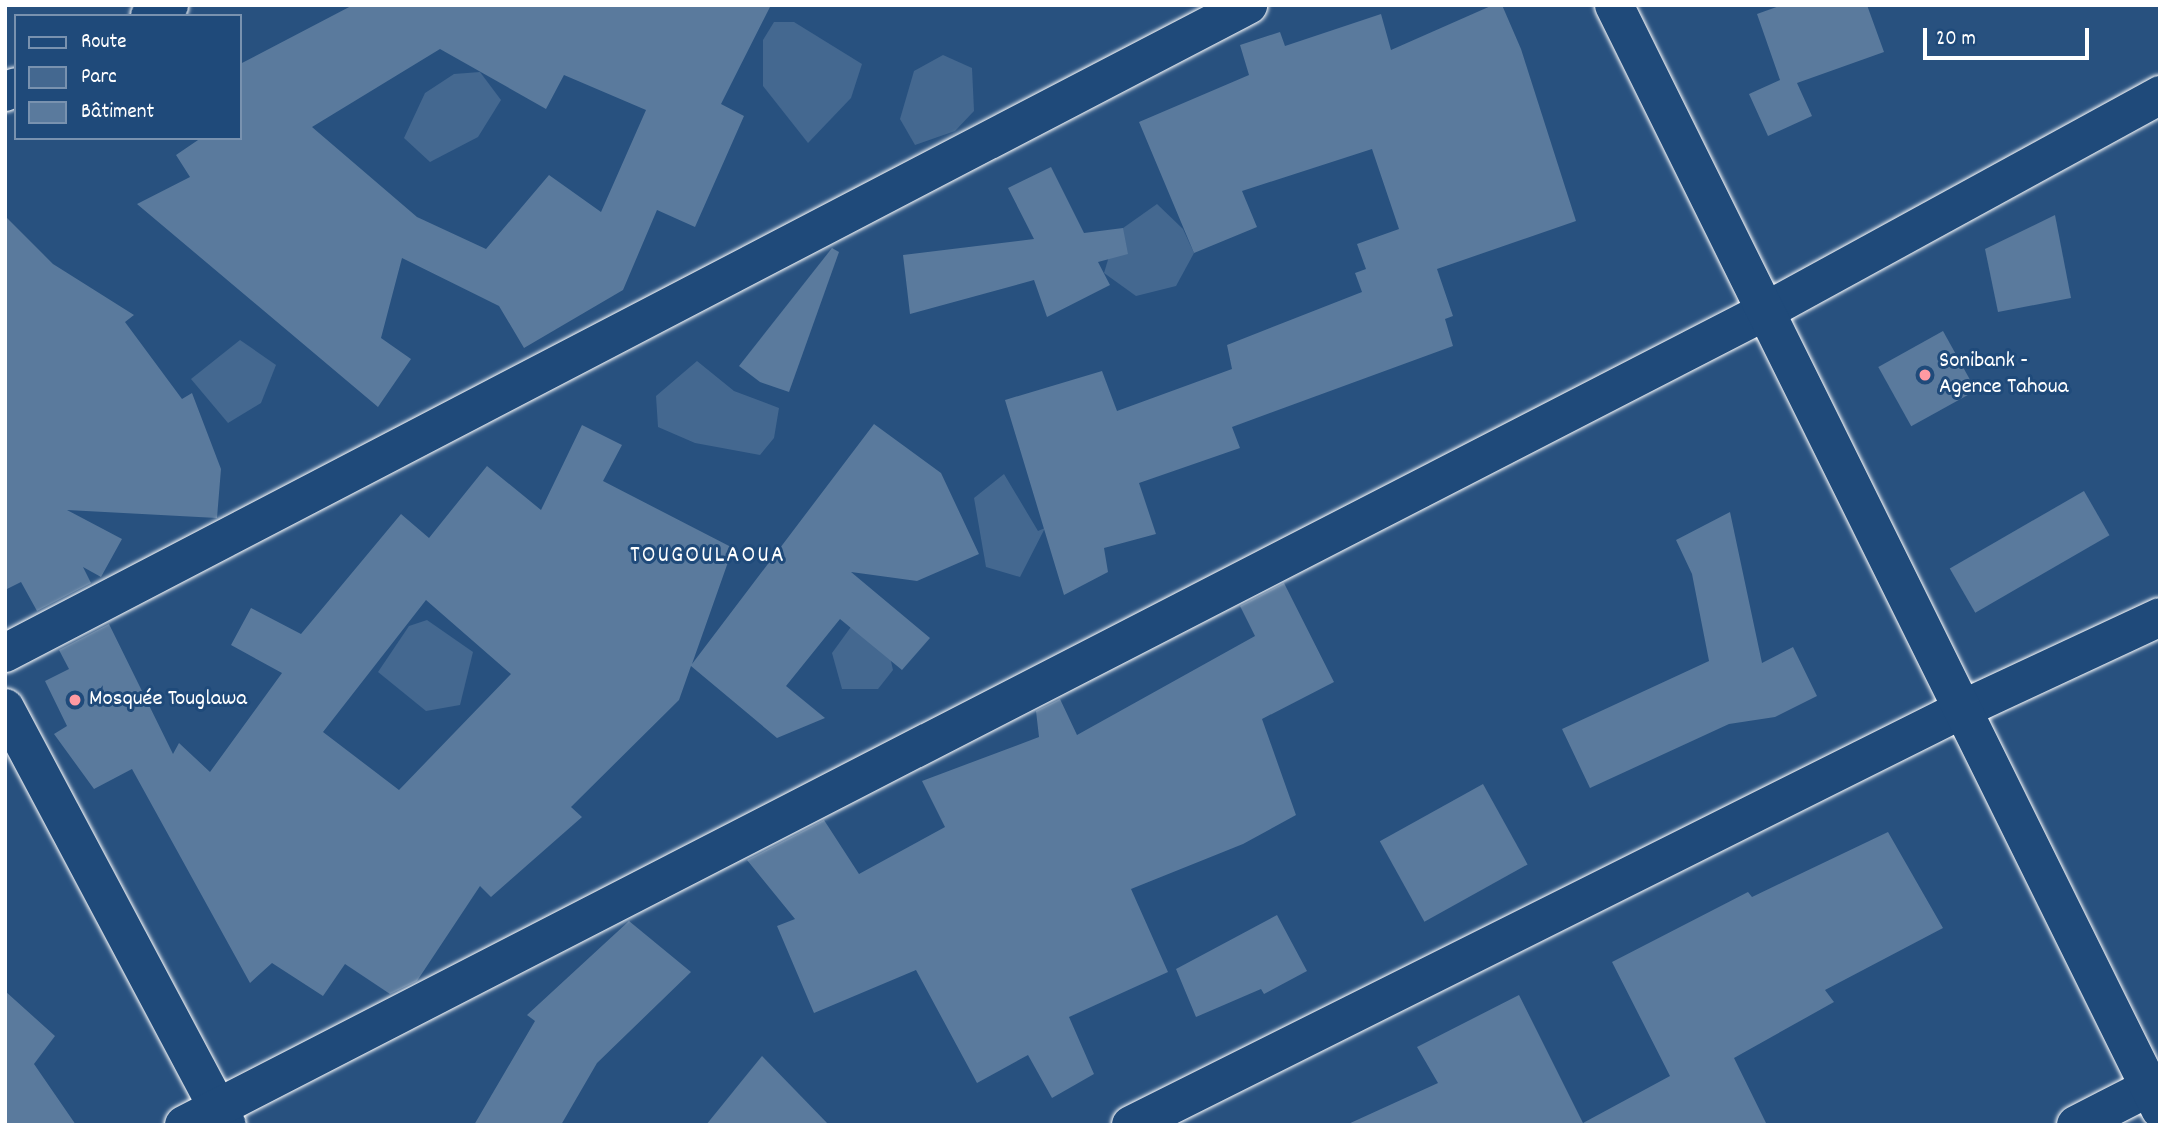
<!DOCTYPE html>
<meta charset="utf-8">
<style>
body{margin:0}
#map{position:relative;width:2165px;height:1130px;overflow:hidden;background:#28517f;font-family:Dekko,sans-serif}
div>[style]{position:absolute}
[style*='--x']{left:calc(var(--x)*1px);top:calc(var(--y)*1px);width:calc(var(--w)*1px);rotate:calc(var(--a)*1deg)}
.green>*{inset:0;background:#446890}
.building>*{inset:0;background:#5a7a9d;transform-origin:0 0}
.roads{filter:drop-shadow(0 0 2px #fff) drop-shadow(0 0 2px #fff)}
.minor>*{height:38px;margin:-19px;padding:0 19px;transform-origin:19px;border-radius:19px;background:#1f4a7a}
.major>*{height:38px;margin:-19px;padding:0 19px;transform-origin:19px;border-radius:19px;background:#1f4a7a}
.dots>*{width:19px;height:19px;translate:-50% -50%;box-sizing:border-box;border:4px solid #1f4a7a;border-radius:50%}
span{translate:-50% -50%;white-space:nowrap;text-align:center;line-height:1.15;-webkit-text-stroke:6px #1f4a7a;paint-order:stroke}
.poi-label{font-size:23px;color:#fff}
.left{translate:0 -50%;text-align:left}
.neighbourhood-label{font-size:24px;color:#fff;letter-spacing:2px}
.frame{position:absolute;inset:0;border:7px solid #fff;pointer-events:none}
.legend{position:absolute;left:14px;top:14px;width:228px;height:126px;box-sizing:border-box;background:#1f4a7a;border:2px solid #7992af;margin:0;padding:9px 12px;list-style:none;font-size:21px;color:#fff}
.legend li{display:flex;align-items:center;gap:14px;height:35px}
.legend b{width:35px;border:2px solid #7992af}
.scale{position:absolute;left:1923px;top:28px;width:166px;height:32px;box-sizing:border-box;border:4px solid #fff;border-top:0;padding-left:9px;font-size:21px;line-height:24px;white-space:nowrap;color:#fff;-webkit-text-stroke:5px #1f4a7a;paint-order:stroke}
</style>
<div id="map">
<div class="green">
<div style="clip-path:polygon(774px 22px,794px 22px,862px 64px,851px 98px,808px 143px,763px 86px,763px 40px)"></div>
<div style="clip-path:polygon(943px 55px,972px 68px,974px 111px,955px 131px,915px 145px,900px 119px,914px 71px)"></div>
<div style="clip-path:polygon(480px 72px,501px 100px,478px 137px,430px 162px,404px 138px,425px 93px,454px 74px)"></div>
<div style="clip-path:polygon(1157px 204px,1183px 229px,1194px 253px,1176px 286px,1136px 296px,1104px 273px,1116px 233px)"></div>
<div style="clip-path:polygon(240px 340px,276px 365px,261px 403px,228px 423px,191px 379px)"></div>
<div style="clip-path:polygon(697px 361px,734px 391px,779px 408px,774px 438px,760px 455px,695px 443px,658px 427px,656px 396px)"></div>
<div style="clip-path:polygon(1004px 474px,1038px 531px,1045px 528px,1020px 577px,986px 567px,974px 498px)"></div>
<div style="clip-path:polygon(427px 620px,473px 652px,460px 705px,426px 711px,378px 672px,409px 626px)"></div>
<div style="clip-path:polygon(856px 620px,888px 648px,893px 670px,878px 689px,842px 689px,832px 653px)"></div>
</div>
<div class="building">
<div style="clip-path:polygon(evenodd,353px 5px,771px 5px,721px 104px,744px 116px,695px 227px,657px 210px,623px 290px,524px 348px,499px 306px,402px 258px,381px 338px,411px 359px,378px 407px,137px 204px,190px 177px,176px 155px,201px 138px,240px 138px,240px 64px,353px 5px,440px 49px,546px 109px,564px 75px,646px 110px,601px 212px,549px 175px,486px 249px,417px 217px,312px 127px,440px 49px)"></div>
<div style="clip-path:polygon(1493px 5px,1502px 5px,1521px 49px,1576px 221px,1437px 269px,1453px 316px,1445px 319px,1453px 346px,1232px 427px,1240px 448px,1139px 483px,1156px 534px,1104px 548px,1108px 572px,1064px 595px,1005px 400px,1102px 371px,1117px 411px,1232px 369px,1227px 345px,1362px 292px,1355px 273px,1366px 269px,1357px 244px,1399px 229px,1372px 149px,1242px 191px,1257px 227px,1194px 253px,1139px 122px,1249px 75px,1240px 45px,1280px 32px,1285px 46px,1381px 14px,1391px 50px)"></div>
<div style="clip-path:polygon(1782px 5px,1867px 5px,1884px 52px,1797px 83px,1812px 116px,1768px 136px,1749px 94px,1780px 80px,1757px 14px)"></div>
<div style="clip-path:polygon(1051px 167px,1084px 233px,1123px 228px,1128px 254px,1098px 262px,1110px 285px,1047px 317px,1034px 280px,910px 314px,903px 255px,1034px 239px,1008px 188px)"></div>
<div style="clip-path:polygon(2055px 215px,2071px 298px,1998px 312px,1985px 249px)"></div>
<div style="clip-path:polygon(5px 216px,53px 264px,134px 315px,125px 322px,182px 399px,192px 393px,221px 469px,217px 518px,67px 510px,122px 539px,101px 577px,83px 567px,91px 583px,37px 611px,21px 582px,5px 590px)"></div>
<div style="clip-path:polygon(832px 248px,839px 252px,789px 392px,760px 382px,739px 366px)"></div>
<div style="left:1943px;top:331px;width:68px;height:74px;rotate:61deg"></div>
<div style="clip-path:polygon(evenodd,874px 424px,941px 473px,979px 554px,917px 581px,851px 572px,930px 638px,902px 670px,840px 619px,786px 686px,825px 718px,777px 738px,691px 666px,679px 700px,571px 807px,582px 817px,491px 897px,480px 886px,417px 981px,390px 994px,345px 964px,323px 996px,272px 963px,250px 983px,132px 769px,94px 789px,54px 734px,67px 726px,45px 681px,69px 669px,59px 650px,109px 624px,173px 754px,179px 743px,210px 772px,282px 673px,231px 645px,251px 608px,301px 634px,401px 514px,429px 538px,487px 466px,541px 510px,582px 425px,622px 445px,603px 481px,733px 548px,692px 664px,874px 424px,426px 600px,511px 674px,399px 790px,323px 732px,426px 600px)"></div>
<div style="left:2084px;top:491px;width:51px;height:155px;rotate:60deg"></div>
<div style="clip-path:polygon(1730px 512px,1762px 663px,1793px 647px,1817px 696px,1775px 717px,1729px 724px,1590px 788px,1562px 729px,1709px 661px,1692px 574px,1676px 540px)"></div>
<div style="clip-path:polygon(1284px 583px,1334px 682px,1262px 719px,1296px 815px,1243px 844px,1131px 889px,1168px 972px,1069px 1017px,1094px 1074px,1052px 1098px,1028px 1055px,977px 1083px,916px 970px,814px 1013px,777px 926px,795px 919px,747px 860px,824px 820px,859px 874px,945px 827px,922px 781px,1039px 737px,1036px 711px,1060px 699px,1077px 735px,1255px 636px,1240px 606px)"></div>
<div style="left:1483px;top:784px;width:92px;height:118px;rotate:61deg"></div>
<div style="clip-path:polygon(1888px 832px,1943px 928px,1825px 990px,1834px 1002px,1734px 1058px,1767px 1125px,1346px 1125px,1438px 1083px,1417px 1047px,1519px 995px,1583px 1123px,1670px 1076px,1612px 962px,1748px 892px,1752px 897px)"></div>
<div style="clip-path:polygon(1277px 915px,1307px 971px,1264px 994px,1261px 989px,1196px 1017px,1176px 969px)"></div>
<div style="clip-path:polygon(629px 921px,691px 972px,597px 1063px,561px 1125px,474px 1125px,535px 1021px,527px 1015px)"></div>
<div style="clip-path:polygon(5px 991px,55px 1036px,34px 1064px,76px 1125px,5px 1125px)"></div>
<div style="clip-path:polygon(762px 1056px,829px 1125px,706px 1125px)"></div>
</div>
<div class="roads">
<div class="minor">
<div style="--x:150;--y:16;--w:22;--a:-30"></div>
<div style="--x:5;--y:92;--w:12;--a:-24"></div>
<div style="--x:5;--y:653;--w:1402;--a:-27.53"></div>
<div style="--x:5;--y:708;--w:472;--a:62"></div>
<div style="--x:184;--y:1125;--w:1777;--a:-27.23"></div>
<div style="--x:1764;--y:312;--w:452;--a:-28.7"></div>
<div style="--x:1131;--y:1125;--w:930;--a:-26.57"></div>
<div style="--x:1963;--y:709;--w:217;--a:-25"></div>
<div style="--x:2076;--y:1125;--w:83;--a:-27.2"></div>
</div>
<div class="major">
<div style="--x:1614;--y:5;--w:1232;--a:63.68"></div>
</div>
</div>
<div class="dots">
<div style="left:1925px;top:375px;background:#ff9aa2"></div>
<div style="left:75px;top:700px;background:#ff9aa2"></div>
</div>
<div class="poi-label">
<span class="left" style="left:1939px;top:375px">Sonibank -<br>Agence Tahoua</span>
<span class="left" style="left:89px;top:700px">Mosquée Touglawa</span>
</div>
<div class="neighbourhood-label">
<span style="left:708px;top:557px">TOUGOULAOUA</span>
</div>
<div class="frame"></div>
<ul class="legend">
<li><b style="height:9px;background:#1f4a7a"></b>Route</li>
<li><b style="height:19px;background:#446890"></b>Parc</li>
<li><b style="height:19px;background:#5a7a9d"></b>Bâtiment</li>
</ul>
<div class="scale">20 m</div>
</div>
